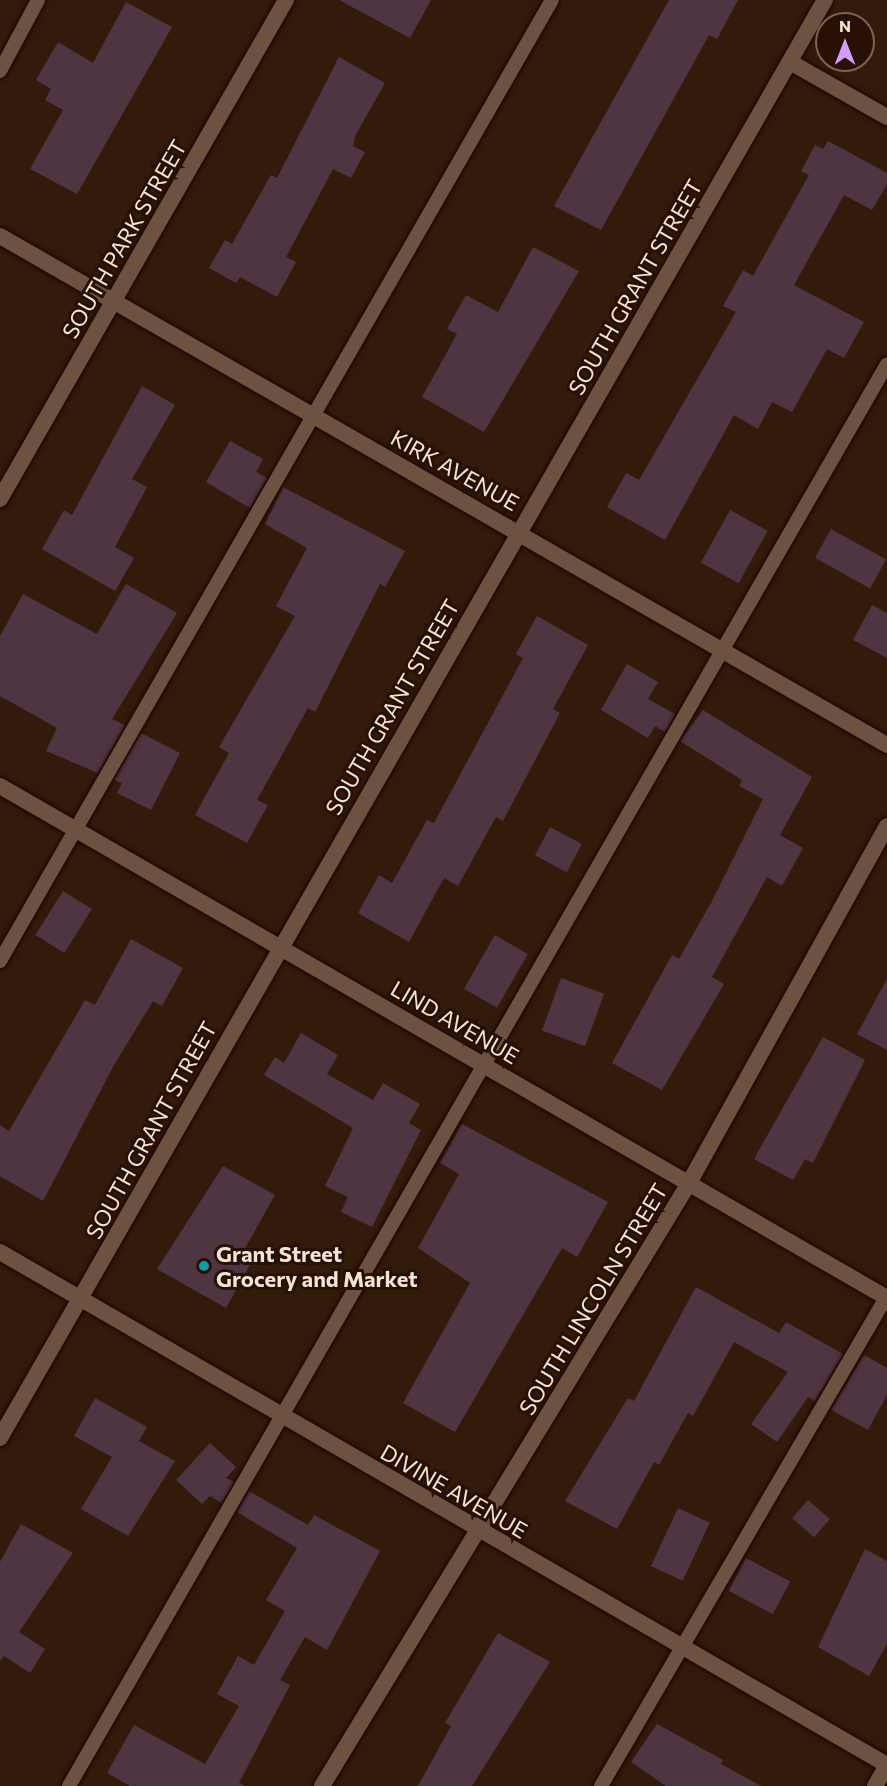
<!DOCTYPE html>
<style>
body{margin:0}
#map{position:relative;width:887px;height:1786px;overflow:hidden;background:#331b0c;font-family:Commissioner,sans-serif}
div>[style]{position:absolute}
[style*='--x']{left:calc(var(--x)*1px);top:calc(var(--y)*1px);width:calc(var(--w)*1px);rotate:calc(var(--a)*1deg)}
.building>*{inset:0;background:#4f3541;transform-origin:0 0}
.roads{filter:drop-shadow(0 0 2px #190500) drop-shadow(0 0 2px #190500)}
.service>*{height:14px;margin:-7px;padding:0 7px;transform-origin:7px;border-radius:7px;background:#6e5241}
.minor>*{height:16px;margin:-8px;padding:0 8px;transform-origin:8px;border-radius:8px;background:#6e5241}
.dots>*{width:16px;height:16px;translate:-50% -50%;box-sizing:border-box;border:3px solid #281104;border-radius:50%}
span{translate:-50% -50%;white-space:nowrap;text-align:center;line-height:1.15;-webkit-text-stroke:6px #281104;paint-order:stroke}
.street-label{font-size:22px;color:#f4e3d9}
.poi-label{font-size:22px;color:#f4e3d9;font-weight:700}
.left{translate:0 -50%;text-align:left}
.north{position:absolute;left:815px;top:12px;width:60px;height:60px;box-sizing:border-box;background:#281104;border:2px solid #7a6559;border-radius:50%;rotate:0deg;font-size:16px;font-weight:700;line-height:24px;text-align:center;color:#f4e3d9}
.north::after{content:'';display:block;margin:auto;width:21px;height:27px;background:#d49cfb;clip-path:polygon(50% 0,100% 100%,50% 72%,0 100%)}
</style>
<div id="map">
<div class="building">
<div style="clip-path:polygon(339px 0,431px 0,410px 38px)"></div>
<div style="clip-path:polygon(669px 0,738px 0,717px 39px,709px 35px,601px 230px,554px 206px)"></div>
<div style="clip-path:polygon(126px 2px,172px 27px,77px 194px,30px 169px,63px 110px,45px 100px,51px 89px,36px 80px,58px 42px,93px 63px)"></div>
<div style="clip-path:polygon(339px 57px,385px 83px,355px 136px,353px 146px,365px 152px,351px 178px,333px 169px,286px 257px,296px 262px,277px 297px,240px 277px,236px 283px,209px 268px,225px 240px,232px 244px,271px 175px,277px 178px)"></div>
<div style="clip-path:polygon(828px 141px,887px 173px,887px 184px,872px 210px,844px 195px,794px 285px,864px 322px,844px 358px,827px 349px,792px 412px,772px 402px,758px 429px,734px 415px,665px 540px,607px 507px,626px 473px,639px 480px,736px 312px,723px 306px,743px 270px,753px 276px,809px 175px,801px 171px,815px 145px,823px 149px)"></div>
<div style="clip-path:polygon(533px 247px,579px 271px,484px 432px,422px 397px,457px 334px,447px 329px,466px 295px,498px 312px)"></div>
<div style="clip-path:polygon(142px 386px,175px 405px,132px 479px,147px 487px,115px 547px,134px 558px,115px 591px,42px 549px,64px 510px,72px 515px)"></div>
<div style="clip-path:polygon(230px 441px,263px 459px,256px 472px,267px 478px,250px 508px,206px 482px)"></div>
<div style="clip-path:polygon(283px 487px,405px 551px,385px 587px,380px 584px,315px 712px,308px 708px,257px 800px,268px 805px,247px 843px,195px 815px,229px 753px,219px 747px,295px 616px,276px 606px,307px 548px,265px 524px)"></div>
<div style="left:730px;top:510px;width:43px;height:60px;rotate:29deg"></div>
<div style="left:831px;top:529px;width:63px;height:33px;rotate:29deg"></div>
<div style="clip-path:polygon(126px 584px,177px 613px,112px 719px,125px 725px,98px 773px,46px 751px,57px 728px,0 696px,0 636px,23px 594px,97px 634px)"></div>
<div style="clip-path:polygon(872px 605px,887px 613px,887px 658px,853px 640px)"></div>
<div style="clip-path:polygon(537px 616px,588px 645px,553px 709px,560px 713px,503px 821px,496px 817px,458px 886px,444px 878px,409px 942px,358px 913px,379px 875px,392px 883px,427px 820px,434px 823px,523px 658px,516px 654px)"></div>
<div style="clip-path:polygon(627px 664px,658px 682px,648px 699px,675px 714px,665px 732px,655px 726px,648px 738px,601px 710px)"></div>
<div style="clip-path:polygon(703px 710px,812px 777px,780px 835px,803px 848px,782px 886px,767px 877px,712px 977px,724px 984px,662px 1090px,612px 1063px,672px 955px,679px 959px,711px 903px,763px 799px,739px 786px,742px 780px,680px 741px)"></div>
<div style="clip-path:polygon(141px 733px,180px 753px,151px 810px,117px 793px,122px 783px,114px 780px)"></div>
<div style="left:550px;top:827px;width:36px;height:32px;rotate:28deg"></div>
<div style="left:63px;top:891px;width:34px;height:52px;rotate:32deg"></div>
<div style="left:495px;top:935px;width:38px;height:62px;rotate:30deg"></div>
<div style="clip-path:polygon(131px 939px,183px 968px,162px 1006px,153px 1001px,114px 1065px,43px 1201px,0 1176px,0 1125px,9px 1131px,85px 1000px,95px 1005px)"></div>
<div style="left:561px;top:978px;width:46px;height:56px;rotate:20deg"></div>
<div style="clip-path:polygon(887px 979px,887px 1050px,857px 1034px)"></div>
<div style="clip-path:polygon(301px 1033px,338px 1055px,327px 1074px,373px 1100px,383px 1083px,420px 1104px,409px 1123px,421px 1130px,372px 1227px,341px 1212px,348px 1197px,325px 1186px,353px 1128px,264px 1075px,275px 1057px,284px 1063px)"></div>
<div style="clip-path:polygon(823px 1037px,865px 1060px,813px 1163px,805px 1159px,793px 1180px,754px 1159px)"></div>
<div style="clip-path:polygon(462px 1124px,608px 1202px,577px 1257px,562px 1248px,455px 1432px,403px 1403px,470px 1283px,418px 1248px,459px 1174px,440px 1163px)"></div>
<div style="clip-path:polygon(223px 1166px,275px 1195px,240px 1257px,251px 1263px,226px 1308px,157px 1269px)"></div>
<div style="clip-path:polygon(696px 1287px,779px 1333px,786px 1322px,843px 1354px,815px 1401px,808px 1397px,777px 1442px,751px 1424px,788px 1372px,734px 1342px,693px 1416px,688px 1413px,659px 1465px,654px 1462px,617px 1529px,565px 1501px,628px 1398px,634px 1401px)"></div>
<div style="clip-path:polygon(864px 1355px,887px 1368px,887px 1395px,868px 1430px,831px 1410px)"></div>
<div style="clip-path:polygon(95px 1398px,147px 1427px,139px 1441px,175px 1461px,128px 1536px,81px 1509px,112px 1457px,74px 1436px)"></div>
<div style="clip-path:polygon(210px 1443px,236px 1467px,226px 1478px,234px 1482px,222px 1503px,210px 1496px,202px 1504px,176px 1480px)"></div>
<div style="clip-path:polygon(249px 1491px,308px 1525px,314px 1515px,380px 1551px,327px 1650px,305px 1637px,280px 1680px,290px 1685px,239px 1783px,245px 1786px,130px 1786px,107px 1773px,134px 1725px,205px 1764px,239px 1706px,217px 1694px,238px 1656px,254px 1665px,285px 1611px,266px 1600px,297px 1548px,237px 1512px)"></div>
<div style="left:808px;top:1500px;width:29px;height:24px;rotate:41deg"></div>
<div style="left:678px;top:1508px;width:35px;height:64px;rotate:25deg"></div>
<div style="clip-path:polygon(21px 1524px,73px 1553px,19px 1632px,45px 1649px,30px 1673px,4px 1656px,0 1661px,0 1562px)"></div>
<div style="clip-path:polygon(865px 1549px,887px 1561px,887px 1644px,869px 1676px,818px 1647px)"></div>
<div style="left:746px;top:1558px;width:50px;height:37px;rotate:28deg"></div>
<div style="clip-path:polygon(498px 1633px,550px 1662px,472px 1786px,418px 1786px,451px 1726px,445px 1723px)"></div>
<div style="clip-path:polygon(657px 1724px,723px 1760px,721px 1764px,761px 1786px,666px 1786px,631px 1762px)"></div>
</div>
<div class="roads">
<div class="service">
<div style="--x:0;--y:71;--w:81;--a:-61.8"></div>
<div style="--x:0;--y:961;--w:1108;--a:-60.13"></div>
<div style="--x:69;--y:1786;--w:1640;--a:-60.09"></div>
<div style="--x:601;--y:1786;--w:567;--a:-59.73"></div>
</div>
<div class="minor">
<div style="--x:790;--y:62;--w:112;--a:29.6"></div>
<div style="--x:0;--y:236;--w:1023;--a:29.85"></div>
<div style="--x:0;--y:499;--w:575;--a:-60.18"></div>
<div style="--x:0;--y:786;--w:1024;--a:29.99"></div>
<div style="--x:0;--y:1252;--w:1025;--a:30.04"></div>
<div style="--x:0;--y:1438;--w:1658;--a:-60.16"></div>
<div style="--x:322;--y:1786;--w:706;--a:-58.67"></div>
<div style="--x:689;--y:1183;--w:408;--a:-61"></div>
<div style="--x:875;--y:1786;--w:24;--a:-60"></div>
</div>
</div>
<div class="dots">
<div style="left:204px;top:1266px;background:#0f9aa8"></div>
</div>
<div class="street-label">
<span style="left:124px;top:239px;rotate:-60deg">SOUTH PARK STREET</span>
<span style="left:635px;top:287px;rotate:-60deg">SOUTH GRANT STREET</span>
<span style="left:455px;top:470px;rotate:29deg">KIRK AVENUE</span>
<span style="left:392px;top:707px;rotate:-60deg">SOUTH GRANT STREET</span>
<span style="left:455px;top:1022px;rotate:30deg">LIND AVENUE</span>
<span style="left:151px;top:1130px;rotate:-61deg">SOUTH GRANT STREET</span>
<span style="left:593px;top:1299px;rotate:-59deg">SOUTH LINCOLN STREET</span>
<span style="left:454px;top:1491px;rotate:30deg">DIVINE AVENUE</span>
</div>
<div class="poi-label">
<span class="left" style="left:216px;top:1266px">Grant Street<br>Grocery and Market</span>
</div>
<div class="north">N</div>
</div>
